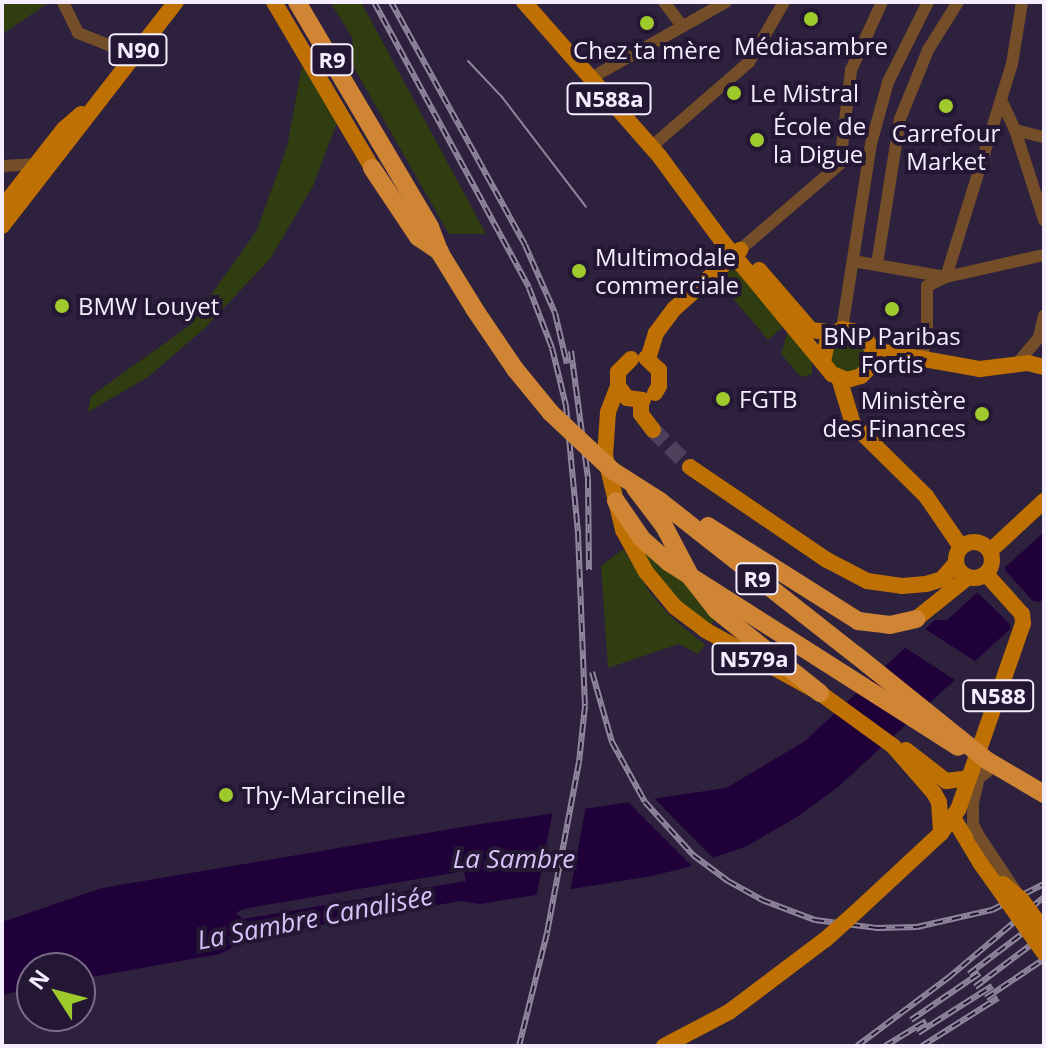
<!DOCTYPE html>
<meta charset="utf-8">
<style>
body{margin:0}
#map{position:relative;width:1046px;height:1048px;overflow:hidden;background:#2e213e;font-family:"Open Sans",sans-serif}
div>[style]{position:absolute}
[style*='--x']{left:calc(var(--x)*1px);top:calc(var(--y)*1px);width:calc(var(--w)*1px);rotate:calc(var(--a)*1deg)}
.green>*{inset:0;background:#303d10}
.round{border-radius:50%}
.water>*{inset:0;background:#1f0038}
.pier>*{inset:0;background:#2e213e}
.major-tunnel>*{height:16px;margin-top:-8px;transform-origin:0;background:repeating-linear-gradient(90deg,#4c405b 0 16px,transparent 0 24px)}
.minor>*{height:12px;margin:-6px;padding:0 6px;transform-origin:6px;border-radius:6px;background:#744e28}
.major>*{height:16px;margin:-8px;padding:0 8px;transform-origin:8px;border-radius:8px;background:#be7102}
.major>.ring{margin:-8px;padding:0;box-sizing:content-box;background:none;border:16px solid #be7102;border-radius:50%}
.highway>*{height:18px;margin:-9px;padding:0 9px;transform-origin:9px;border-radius:9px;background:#cf8533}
.tram>*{height:2px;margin:-1px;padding:0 1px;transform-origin:1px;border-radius:1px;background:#91879d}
.rail>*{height:6px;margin-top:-3px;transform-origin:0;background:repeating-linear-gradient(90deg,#241733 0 9px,#91879d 0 18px);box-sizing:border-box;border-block:2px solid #91879d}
.minor-bridge>*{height:12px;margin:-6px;padding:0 6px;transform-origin:6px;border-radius:6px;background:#744e28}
.major-bridge>*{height:16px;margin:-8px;padding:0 8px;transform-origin:8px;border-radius:8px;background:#be7102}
.highway-bridge>*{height:18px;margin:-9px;padding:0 9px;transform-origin:9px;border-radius:9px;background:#cf8533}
.dots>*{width:22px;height:22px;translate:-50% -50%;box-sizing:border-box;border:4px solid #241733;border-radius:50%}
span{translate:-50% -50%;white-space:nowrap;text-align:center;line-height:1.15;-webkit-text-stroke:8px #241733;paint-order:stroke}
.shield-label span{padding:2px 6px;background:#241733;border:2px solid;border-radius:6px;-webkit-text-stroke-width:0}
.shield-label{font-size:22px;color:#f5eefe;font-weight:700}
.poi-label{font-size:24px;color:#f5eefe}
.left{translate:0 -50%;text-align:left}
.right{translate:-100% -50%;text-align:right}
.water-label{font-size:26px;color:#d8c0f8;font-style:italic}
.frame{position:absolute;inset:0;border:4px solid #f5eefe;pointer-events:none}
.north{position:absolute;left:16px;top:952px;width:80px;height:80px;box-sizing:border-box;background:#241733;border:2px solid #786d84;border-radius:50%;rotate:306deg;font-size:22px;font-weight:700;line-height:32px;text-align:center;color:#f5eefe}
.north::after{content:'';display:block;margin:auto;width:28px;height:36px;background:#9fca2c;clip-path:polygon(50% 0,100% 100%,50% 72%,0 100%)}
</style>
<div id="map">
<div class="green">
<div style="clip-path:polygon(2px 2px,50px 2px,2px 34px)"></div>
<div style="clip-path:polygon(330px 2px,361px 2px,486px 234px,449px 234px,353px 66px,352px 37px)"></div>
<div style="clip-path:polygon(302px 66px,338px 120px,313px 186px,270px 259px,204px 329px,148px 377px,88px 412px,91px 396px,189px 326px,257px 230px,287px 147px)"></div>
<div style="clip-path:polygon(737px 270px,784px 326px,768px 340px,728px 292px,728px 271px)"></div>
<div style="clip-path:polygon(788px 331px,812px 361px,812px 374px,801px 377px,781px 354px)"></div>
<div class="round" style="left:829px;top:336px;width:36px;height:36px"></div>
<div style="clip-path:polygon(636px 542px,684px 580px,714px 620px,710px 627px,663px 588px)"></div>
<div style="clip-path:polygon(623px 549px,651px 594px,670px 616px,705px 645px,698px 654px,679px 644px,608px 668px,601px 566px)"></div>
</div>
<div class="water">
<div style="clip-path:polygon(evenodd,1044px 532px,1044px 598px,838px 787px,797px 817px,747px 846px,685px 868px,651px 876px,480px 904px,461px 901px,251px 937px,220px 954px,80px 979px,80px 968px,32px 968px,32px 988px,2px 995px,2px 922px,102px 888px,481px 824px,726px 788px,805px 741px,935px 620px,947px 620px,1044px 532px,464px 871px,466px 881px,243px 919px,236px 913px,243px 909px,464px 871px)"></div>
</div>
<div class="pier">
<div style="clip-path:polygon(1004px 563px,1005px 570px,1033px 601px,1044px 602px,1012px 633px,1009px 623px,975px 590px)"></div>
<div style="clip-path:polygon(922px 627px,978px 663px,958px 682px,901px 645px)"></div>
<div style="clip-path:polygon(652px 796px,717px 862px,695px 869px,626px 800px)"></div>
<div style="clip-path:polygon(586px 806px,570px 893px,536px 898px,553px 810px)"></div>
</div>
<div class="major-tunnel">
<div style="--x:653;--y:430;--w:52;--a:45"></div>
</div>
<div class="minor">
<div style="--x:63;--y:2;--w:34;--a:64"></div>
<div style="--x:78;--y:33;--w:60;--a:21.4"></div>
<div style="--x:664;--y:2;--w:30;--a:53"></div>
<div style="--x:591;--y:78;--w:155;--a:-29.4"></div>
<div style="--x:1002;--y:102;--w:31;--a:65"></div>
<div style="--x:1015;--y:130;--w:95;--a:72.1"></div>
<div style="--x:1015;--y:130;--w:30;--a:14"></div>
<div style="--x:651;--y:147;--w:130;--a:-40.9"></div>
<div style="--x:749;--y:62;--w:69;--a:-59.7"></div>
<div style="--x:840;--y:164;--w:95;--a:-83.3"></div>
<div style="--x:851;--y:70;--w:75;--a:-65.5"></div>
<div style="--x:2;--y:166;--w:35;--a:-3"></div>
<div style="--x:742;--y:248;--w:129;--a:-40.6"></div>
<div style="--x:853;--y:261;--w:94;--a:9.8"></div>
<div style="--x:946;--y:277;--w:100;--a:-12.7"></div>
<div style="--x:877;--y:264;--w:147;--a:-81"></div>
<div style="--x:900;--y:119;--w:74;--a:-67.9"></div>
<div style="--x:928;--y:50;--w:57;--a:-58"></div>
<div style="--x:842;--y:329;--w:187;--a:-81.1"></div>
<div style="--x:871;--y:144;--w:64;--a:-74.7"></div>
<div style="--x:888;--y:82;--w:89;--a:-63.4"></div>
<div style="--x:922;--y:358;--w:25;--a:-79"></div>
<div style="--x:927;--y:333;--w:47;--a:-90"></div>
<div style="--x:927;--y:286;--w:21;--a:-25"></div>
<div style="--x:946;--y:277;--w:223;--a:-72.8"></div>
<div style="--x:1012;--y:64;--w:63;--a:-80.8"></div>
<div style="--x:1015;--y:366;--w:38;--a:-50"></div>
<div style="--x:1039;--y:337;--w:22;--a:-77"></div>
<div style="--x:979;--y:836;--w:13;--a:-117"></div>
<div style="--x:973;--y:824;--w:21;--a:-90"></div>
<div style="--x:973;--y:803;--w:26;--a:-77"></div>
<div style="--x:979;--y:778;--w:11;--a:-38"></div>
</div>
<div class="major">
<div style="--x:274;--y:2;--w:193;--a:59.4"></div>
<div style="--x:524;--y:2;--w:206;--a:48.7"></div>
<div style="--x:660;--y:157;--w:104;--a:53.6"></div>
<div style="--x:722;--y:241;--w:173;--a:50.4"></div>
<div style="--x:832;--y:374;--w:16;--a:22"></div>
<div style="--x:847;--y:380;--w:15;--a:-16"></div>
<div style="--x:861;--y:376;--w:13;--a:-45"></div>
<div style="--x:870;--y:367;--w:17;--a:-80"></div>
<div style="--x:873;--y:350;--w:20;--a:-123"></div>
<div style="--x:862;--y:333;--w:20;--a:-169"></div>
<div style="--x:842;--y:329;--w:17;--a:147"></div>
<div style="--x:828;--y:338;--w:24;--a:102"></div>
<div style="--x:2;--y:208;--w:100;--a:-51.9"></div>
<div style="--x:64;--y:129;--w:23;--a:-41"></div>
<div style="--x:2;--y:226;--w:284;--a:-52.2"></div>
<div style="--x:759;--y:270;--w:79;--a:49.1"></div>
<div style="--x:811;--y:330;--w:23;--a:7"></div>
<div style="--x:873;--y:350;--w:109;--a:10.1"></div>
<div style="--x:980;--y:369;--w:48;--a:-7.1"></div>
<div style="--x:1028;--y:363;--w:16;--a:14"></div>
<div style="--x:646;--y:358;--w:18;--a:43"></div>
<div style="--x:659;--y:370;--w:16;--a:90"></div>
<div style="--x:659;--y:386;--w:8;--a:120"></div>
<div style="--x:631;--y:359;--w:18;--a:135"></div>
<div style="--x:618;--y:372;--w:14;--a:90"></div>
<div style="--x:618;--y:386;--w:15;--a:53"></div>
<div style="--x:627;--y:398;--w:16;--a:7"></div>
<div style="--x:648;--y:359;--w:27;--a:-73"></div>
<div style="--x:656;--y:333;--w:30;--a:-53"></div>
<div style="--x:674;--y:309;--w:89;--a:-41.8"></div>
<div style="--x:839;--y:378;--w:48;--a:73.1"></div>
<div style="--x:853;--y:424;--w:103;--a:44.6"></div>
<div style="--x:926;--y:496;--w:62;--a:55.5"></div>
<div style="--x:618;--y:386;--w:28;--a:111"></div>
<div style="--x:608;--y:412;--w:44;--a:93.9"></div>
<div style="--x:605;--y:456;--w:76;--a:76.3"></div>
<div style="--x:623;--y:530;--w:48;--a:61.3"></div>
<div style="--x:646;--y:572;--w:45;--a:50.4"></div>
<div style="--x:675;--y:607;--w:38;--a:37"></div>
<div style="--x:705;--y:630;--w:131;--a:28.7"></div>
<div style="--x:820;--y:693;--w:90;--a:36"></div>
<div style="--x:893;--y:746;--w:62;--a:48.9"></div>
<div style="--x:934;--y:793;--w:10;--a:61"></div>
<div style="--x:939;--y:802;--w:31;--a:86"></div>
<div style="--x:641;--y:401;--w:13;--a:90"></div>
<div style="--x:641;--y:414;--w:20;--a:53"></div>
<div style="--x:690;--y:467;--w:166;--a:34.2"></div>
<div style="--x:827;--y:560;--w:45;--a:27.7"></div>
<div style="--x:867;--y:581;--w:35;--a:8"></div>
<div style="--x:902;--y:586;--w:24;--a:-5"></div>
<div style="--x:926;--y:584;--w:17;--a:-17"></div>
<div style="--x:942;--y:579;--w:21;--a:-49"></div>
<div class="ring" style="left:956px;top:542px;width:20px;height:20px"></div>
<div style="--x:990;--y:551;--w:74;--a:-42.8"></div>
<div style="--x:916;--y:619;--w:67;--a:-38.9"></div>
<div style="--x:906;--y:750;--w:51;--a:37.8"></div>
<div style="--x:946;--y:781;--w:23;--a:-7"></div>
<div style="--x:954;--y:819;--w:52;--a:59"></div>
<div style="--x:855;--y:913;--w:117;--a:-42.9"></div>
<div style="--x:941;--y:833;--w:29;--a:-54"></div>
<div style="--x:958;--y:810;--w:198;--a:-70.8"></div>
<div style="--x:1023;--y:623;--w:9;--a:-96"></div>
<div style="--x:1022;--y:614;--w:54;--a:-132"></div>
<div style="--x:664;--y:1046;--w:73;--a:-27.6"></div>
<div style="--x:729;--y:1012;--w:121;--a:-37"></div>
</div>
<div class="highway">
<div style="--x:297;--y:2;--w:261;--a:59.4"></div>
<div style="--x:430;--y:227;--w:28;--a:69"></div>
<div style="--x:440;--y:253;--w:67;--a:58.4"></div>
<div style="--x:475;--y:310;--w:71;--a:55.9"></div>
<div style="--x:515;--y:369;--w:57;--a:50.7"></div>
<div style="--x:372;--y:168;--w:83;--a:56.3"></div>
<div style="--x:418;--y:237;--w:27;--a:34"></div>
<div style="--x:613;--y:471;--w:56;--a:32.6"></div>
<div style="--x:660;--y:501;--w:249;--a:38.2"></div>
<div style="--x:616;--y:501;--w:46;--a:55.6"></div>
<div style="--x:642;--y:539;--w:35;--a:41"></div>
<div style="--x:668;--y:562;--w:344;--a:32.5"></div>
<div style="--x:708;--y:526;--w:178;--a:32.3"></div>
<div style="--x:858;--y:621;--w:32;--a:7"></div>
<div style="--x:890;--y:625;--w:27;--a:-13"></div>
<div style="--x:716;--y:610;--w:133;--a:38.6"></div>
<div style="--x:988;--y:761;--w:65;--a:30.5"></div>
</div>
<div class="tram">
<div style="--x:468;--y:61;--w:50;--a:46.6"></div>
<div style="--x:502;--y:97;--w:138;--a:52.6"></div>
</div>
<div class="rail">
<div style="--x:374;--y:2;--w:325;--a:61.5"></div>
<div style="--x:529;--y:288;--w:64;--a:69"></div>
<div style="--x:552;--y:348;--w:60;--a:76.4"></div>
<div style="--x:566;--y:406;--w:128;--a:84.6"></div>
<div style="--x:578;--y:533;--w:173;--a:87.7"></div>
<div style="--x:585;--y:706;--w:56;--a:96.1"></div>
<div style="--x:579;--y:762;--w:174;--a:100.6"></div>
<div style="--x:547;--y:933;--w:116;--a:103.9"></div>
<div style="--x:391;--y:2;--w:277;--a:61.1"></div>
<div style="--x:525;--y:245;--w:74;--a:66.2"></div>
<div style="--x:555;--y:313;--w:52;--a:76.8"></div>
<div style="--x:571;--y:351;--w:129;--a:82.4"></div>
<div style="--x:588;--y:479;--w:91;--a:89.4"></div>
<div style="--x:592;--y:672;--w:73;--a:74.1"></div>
<div style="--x:612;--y:742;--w:68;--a:61.2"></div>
<div style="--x:645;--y:802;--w:72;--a:47.8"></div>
<div style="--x:693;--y:855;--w:44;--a:36.6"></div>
<div style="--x:728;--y:881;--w:39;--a:29"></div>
<div style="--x:762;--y:900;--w:57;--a:20.7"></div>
<div style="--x:815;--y:920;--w:63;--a:7.4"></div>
<div style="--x:877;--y:928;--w:40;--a:-1.4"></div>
<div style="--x:917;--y:927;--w:77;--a:-12.8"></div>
<div style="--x:992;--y:910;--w:58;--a:-26.6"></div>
<div style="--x:969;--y:974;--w:94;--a:-37.2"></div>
<div style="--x:975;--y:987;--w:86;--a:-37"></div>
<div style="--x:986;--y:998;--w:70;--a:-33.9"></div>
<div style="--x:911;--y:1020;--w:83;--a:-34.3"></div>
<div style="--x:918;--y:1033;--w:88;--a:-32.4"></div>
<div style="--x:857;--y:1046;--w:114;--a:-36.8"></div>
<div style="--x:948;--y:978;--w:126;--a:-40.2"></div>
<div style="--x:885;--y:1046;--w:48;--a:-31.4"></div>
<div style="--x:922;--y:1046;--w:90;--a:-32.3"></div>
</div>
<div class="minor-bridge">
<div style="--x:979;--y:836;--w:65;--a:56.3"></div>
</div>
<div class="major-bridge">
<div style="--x:981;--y:864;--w:109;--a:54.7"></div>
<div style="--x:1003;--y:884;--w:23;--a:40"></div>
<div style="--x:1021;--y:899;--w:39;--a:54"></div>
<div style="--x:826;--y:939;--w:39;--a:-42"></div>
</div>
<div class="highway-bridge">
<div style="--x:551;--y:413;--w:85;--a:43.1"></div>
<div style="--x:635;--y:488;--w:48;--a:52.7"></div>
<div style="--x:664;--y:526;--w:60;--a:62.2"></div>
<div style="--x:692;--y:579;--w:39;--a:52"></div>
<div style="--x:856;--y:655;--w:169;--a:38.8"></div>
</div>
<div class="dots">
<div style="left:811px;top:19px;background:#9fca2c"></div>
<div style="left:647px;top:23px;background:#9fca2c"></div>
<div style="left:734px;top:93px;background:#9fca2c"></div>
<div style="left:946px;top:106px;background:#9fca2c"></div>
<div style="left:757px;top:140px;background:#9fca2c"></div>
<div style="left:579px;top:271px;background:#9fca2c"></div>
<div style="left:62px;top:306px;background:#9fca2c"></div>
<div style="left:892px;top:309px;background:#9fca2c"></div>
<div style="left:723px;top:399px;background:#9fca2c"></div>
<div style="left:982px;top:414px;background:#9fca2c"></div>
<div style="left:226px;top:795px;background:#9fca2c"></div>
</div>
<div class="shield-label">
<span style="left:138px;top:50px">N90</span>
<span style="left:332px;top:60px">R9</span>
<span style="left:609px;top:99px">N588a</span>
<span style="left:757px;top:579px">R9</span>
<span style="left:754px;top:659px">N579a</span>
<span style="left:998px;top:696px">N588</span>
</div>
<div class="poi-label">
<span style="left:811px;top:46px">Médiasambre</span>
<span style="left:647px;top:50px">Chez ta mère</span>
<span class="left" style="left:750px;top:93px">Le Mistral</span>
<span class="left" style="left:773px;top:140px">École de<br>la Digue</span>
<span style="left:946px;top:147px">Carrefour<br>Market</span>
<span class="left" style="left:595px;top:271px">Multimodale<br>commerciale</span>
<span class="left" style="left:78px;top:306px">BMW Louyet</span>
<span style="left:892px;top:350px">BNP Paribas<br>Fortis</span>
<span class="left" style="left:739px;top:399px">FGTB</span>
<span class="right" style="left:966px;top:414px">Ministère<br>des Finances</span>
<span class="left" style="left:242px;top:795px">Thy-Marcinelle</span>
</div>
<div class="water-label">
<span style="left:514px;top:859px">La Sambre</span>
<span style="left:315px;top:918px;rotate:-11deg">La Sambre Canalisée</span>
</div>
<div class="frame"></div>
<div class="north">N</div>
</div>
